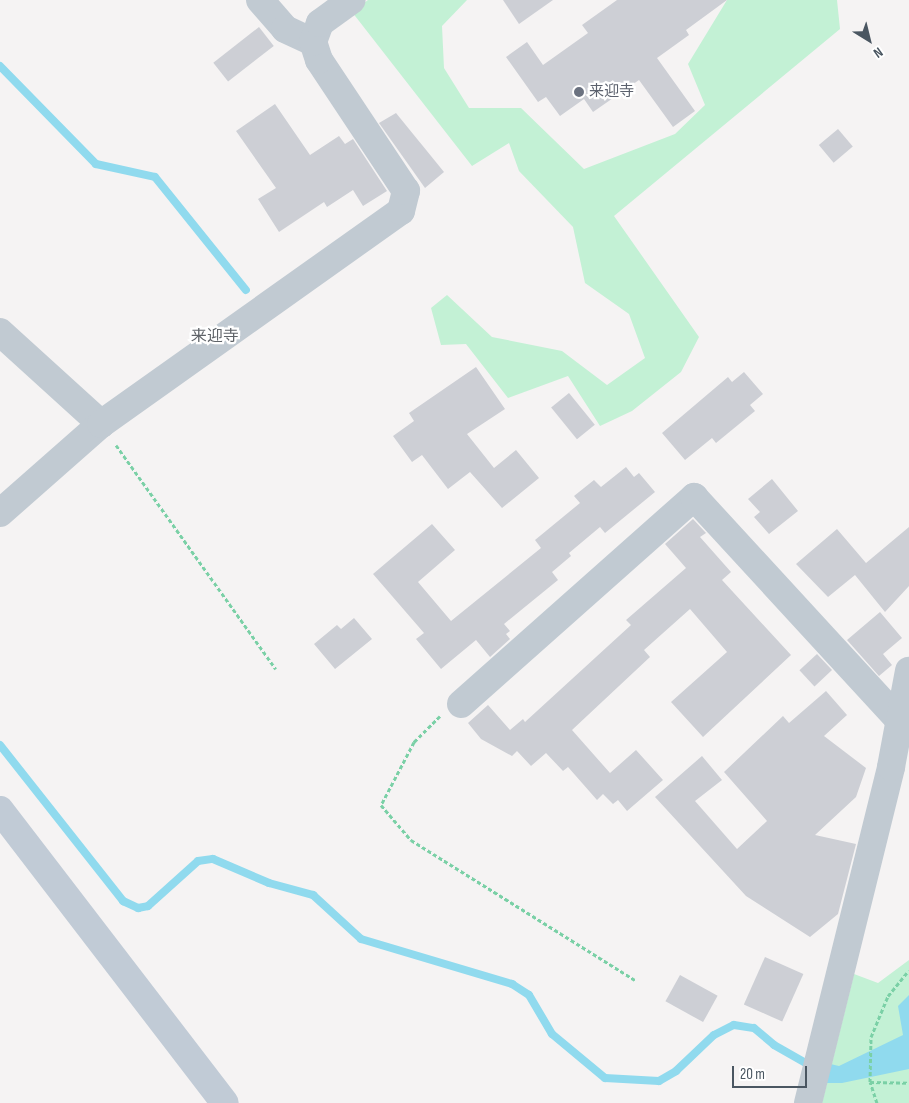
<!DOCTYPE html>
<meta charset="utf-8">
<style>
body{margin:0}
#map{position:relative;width:909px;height:1103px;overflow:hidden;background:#f5f3f3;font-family:"Sofia Sans Condensed","Noto Sans JP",sans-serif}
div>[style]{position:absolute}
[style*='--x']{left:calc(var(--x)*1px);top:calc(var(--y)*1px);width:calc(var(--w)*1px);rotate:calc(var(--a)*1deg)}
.green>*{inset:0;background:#c3f1d5}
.water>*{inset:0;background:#90daee}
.stream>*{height:8px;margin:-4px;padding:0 4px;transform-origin:4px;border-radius:4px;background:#90daee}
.building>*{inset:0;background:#cdcfd5;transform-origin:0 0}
.path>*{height:3px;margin-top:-1.5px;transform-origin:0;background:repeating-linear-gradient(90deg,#7ad0a6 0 4px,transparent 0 6.5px)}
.street>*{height:28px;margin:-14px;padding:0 14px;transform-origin:14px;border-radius:14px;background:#c1cad2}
.secondary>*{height:28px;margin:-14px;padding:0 14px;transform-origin:14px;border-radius:14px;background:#c1cbd6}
.dots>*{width:14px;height:14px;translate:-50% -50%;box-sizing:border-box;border:2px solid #fff;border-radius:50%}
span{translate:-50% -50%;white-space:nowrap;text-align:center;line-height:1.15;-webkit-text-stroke:4.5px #fff;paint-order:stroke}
.worship-label{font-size:15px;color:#5b616d}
.left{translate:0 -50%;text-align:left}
.neighbourhood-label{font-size:16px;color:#5f6368}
.north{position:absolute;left:844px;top:15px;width:50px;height:50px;-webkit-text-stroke:4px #fff;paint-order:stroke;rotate:144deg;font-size:14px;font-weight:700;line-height:20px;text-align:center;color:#4a5661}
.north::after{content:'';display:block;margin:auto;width:18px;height:22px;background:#4a5661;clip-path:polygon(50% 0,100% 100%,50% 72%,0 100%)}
.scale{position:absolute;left:732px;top:1066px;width:75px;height:22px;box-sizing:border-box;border:2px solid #4a5661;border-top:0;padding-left:6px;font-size:15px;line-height:18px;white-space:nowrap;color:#4a5661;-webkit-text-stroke:4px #fff;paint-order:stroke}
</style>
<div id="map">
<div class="green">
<div style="clip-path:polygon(368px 0,467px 0,442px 26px,444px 68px,469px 108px,521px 108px,584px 169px,675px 134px,705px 105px,688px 64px,727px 0,837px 0,840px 29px,614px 216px,699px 337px,681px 372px,632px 411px,600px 426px,568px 376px,508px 398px,466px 344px,441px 345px,431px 308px,447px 295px,492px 337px,562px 351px,607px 385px,645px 358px,629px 314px,585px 283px,573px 227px,519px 171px,509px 143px,472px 166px,352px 12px)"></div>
<div style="clip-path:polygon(909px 960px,909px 1103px,822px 1103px,854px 974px,878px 983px)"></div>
</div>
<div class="water">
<div style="clip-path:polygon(909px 995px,909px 1069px,842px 1083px,822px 1083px,826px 1063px,839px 1066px,903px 1035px,898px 1006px)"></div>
</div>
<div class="stream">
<div style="--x:0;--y:66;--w:137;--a:45.6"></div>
<div style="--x:96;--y:164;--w:60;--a:12.4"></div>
<div style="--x:155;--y:177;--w:145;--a:51.2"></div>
<div style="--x:0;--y:745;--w:199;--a:51.7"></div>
<div style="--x:123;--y:901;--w:17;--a:25"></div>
<div style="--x:138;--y:908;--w:10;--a:-11"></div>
<div style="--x:148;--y:906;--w:67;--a:-42"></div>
<div style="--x:198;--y:861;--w:15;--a:-8"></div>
<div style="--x:213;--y:859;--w:61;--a:23.2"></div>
<div style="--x:269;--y:883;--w:46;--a:15.3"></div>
<div style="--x:313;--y:895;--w:65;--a:42.5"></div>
<div style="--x:361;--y:939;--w:158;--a:16.6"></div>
<div style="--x:512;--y:984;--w:20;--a:33"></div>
<div style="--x:529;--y:995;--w:45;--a:59.5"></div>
<div style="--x:552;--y:1034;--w:69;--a:39.7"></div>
<div style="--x:605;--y:1078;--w:54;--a:3.2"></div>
<div style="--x:659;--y:1081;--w:20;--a:-30"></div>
<div style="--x:676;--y:1071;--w:52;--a:-43.5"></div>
<div style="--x:714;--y:1035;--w:22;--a:-27"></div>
<div style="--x:734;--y:1025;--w:20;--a:9"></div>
<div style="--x:754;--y:1028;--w:26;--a:40"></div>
<div style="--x:774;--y:1045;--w:43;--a:29.6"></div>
</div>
<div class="building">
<div style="clip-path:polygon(503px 0,553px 0,519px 24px)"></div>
<div style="clip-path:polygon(617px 0,727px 0,686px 30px,689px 35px,657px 58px,695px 111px,673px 127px,639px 80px,593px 112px,584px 99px,560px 116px,546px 97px,538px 102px,506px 57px,527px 42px,543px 65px,588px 33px,582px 25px)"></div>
<div style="left:259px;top:27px;width:24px;height:58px;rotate:52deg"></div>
<div style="clip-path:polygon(275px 104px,310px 155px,339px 136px,345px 144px,353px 139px,387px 191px,363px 206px,353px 190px,327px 207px,324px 202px,279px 232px,258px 199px,276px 188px,236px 131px)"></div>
<div style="clip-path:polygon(396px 113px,444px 172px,425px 188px,379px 123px)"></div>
<div style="left:838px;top:129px;width:23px;height:25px;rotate:50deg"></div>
<div style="clip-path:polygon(476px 367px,505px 409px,467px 434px,494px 468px,516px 450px,539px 478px,502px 508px,470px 472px,448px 489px,422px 455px,412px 462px,393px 436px,414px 421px,409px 413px)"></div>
<div style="clip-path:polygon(744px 372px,763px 394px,750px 405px,755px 411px,716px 443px,712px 438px,685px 460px,662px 433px,728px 377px,732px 382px)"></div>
<div style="left:569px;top:393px;width:41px;height:23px;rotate:51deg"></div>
<div style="clip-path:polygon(626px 467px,634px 477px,639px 473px,655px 492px,605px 533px,600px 527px,569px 553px,571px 556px,552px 572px,558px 580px,504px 624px,510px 631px,506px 634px,510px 639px,490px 657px,476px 640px,441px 669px,416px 639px,424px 633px,373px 574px,432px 524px,455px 550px,418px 582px,451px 621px,541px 548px,535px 540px,580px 503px,574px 496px,594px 480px,601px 487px)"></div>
<div style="clip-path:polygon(772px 479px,798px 511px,769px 534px,754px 517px,760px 512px,748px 499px)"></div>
<div style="clip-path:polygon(693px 519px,706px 533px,700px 537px,731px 572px,722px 580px,791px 655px,703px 737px,671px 702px,727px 652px,690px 609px,644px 650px,650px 657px,572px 730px,610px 773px,636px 750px,663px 780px,627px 811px,618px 800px,613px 804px,603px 794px,597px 800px,568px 767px,563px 771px,546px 753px,531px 766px,517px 751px,512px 756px,481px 739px,468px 723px,488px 705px,510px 730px,523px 719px,525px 722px,631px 625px,626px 620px,686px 568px,665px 544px)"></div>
<div style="clip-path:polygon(909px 527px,909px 586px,885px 612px,855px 575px,828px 597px,796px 564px,837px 529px,866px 563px)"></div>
<div style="clip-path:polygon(880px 612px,902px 638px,883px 654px,892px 665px,879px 676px,847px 640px)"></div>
<div style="clip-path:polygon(354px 618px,372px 639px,335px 669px,314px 644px,337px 625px,341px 629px)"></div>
<div style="left:817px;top:654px;width:22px;height:24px;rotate:47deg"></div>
<div style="clip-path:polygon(826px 691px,847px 715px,824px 736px,866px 768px,856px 797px,815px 835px,856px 844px,838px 914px,810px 937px,746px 896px,655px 797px,702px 756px,722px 780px,695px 801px,737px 849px,767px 821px,724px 772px,783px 716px,789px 723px)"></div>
<div style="left:765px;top:957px;width:42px;height:52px;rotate:24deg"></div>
<div style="left:680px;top:975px;width:43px;height:30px;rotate:29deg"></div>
</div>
<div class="path">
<div style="--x:116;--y:445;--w:275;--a:54.5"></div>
<div style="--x:440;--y:716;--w:37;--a:135"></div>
<div style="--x:414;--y:742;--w:71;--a:117.6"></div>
<div style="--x:381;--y:805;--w:46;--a:49.4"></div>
<div style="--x:411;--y:840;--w:264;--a:32"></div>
<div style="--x:870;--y:1082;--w:45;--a:-88.7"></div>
<div style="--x:871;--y:1037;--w:44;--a:-67.5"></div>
<div style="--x:888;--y:996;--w:33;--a:-51"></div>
<div style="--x:877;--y:1103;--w:22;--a:-108"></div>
<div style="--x:870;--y:1082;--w:39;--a:1"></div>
</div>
<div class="street">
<div style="--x:260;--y:0;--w:38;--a:49"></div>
<div style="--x:285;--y:29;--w:31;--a:25"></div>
<div style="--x:0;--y:332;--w:137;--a:42.3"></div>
<div style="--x:0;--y:513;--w:135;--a:-41.4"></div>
<div style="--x:101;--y:424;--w:368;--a:-35.4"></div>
<div style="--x:401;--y:211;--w:21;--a:-76"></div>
<div style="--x:406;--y:191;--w:157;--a:-123.6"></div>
<div style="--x:319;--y:60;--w:19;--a:-108"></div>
<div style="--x:313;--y:42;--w:20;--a:-70"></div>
<div style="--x:320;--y:23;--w:39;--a:-36"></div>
<div style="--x:461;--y:704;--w:312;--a:-41.6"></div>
<div style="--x:694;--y:497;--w:304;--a:47.4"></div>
<div style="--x:808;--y:1103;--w:346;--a:-76.1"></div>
<div style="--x:891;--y:767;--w:98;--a:-79.4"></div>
</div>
<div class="secondary">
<div style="--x:0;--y:810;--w:369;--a:52.5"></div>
</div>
<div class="dots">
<div style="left:579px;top:92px;background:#6b7280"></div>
</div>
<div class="worship-label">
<span class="left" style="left:589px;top:92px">来迎寺</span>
</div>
<div class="neighbourhood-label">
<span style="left:215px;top:337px">来迎寺</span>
</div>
<div class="north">N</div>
<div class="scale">20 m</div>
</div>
